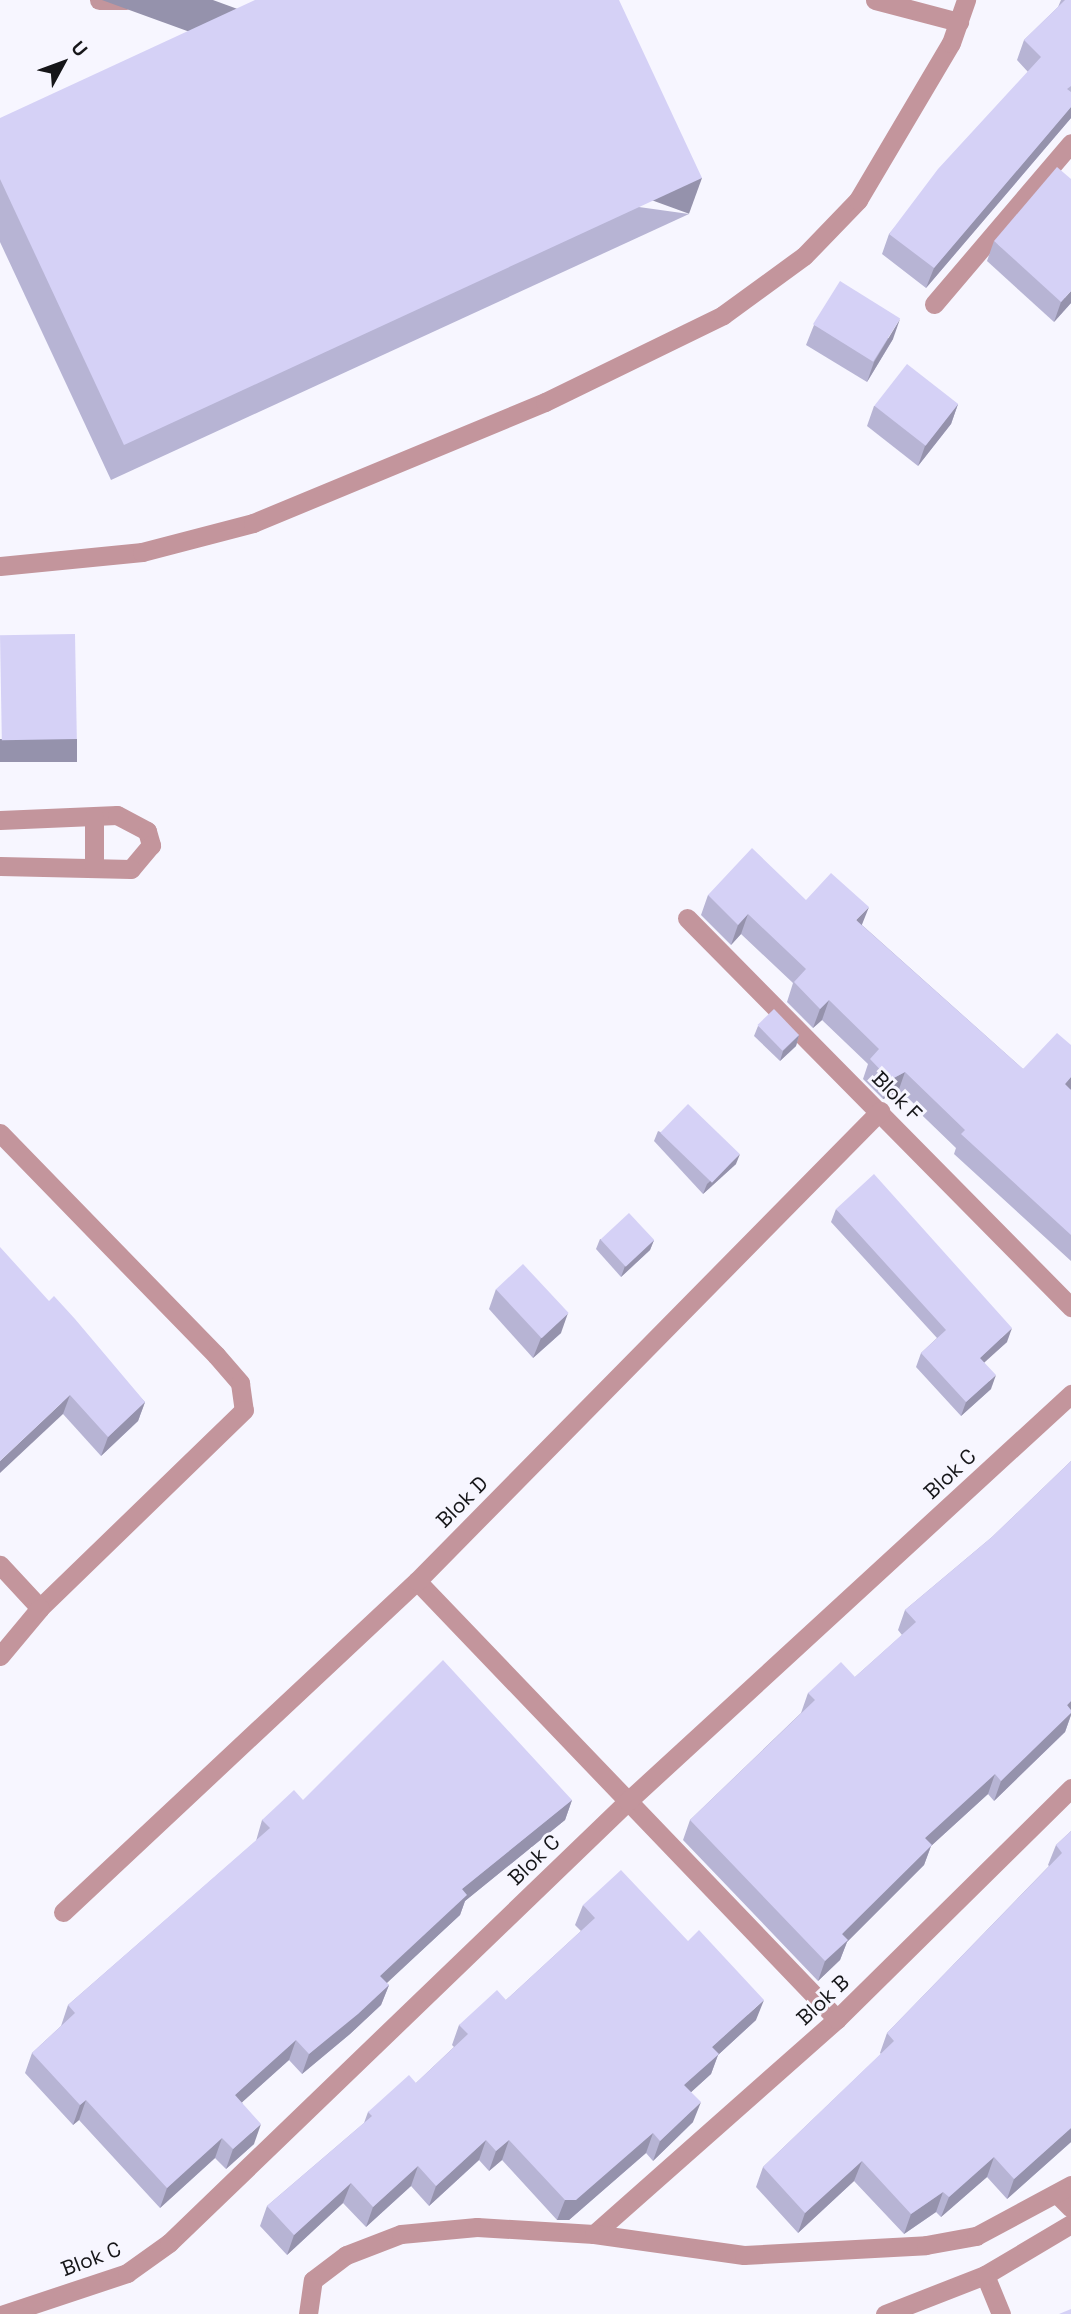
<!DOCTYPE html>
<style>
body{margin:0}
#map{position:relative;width:1071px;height:2314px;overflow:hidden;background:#f7f6ff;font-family:"Space Grotesk",sans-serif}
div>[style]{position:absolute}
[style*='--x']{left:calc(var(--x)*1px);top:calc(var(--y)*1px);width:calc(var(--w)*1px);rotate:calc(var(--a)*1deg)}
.service>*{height:19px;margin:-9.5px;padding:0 9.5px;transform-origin:9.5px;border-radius:9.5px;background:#c3959c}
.minor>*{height:19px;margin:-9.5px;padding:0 9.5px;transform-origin:9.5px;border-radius:9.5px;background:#c3959c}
.wall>*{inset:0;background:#b7b4d4}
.shaded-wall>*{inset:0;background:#9592ac;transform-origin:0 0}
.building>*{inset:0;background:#d5d1f6;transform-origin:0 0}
span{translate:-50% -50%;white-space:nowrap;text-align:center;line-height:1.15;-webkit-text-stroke:6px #f7f6ff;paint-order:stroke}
.street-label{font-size:21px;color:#161619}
.north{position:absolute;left:28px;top:28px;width:70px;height:70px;-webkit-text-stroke:5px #f7f6ff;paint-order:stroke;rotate:49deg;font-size:19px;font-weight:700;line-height:28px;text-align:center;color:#161619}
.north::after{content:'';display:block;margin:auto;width:24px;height:32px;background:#161619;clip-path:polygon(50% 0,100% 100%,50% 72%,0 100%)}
</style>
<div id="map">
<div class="service">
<div style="--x:99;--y:0;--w:27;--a:0"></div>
<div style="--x:875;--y:0;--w:87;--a:14.7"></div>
</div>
<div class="minor">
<div style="--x:934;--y:304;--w:211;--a:-49.6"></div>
<div style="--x:0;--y:566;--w:143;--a:-5.6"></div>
<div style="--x:142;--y:552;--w:115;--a:-14.6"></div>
<div style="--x:253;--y:523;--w:316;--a:-22.5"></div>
<div style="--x:545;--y:402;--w:198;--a:-26"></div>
<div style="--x:723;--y:315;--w:100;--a:-36.1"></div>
<div style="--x:804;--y:256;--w:78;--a:-46"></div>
<div style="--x:858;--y:200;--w:182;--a:-59.4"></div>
<div style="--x:951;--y:43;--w:46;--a:-70.8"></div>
<div style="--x:0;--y:820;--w:117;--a:-2.4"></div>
<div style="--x:117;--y:815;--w:34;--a:28"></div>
<div style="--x:147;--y:831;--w:15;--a:74"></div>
<div style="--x:151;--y:845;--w:31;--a:130"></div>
<div style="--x:131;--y:869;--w:131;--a:-178.7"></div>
<div style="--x:94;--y:867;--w:50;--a:-90"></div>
<div style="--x:687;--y:918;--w:547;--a:45.37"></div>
<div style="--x:0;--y:1133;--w:310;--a:45.8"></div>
<div style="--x:216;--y:1355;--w:37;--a:49"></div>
<div style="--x:240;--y:1383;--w:27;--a:82"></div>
<div style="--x:244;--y:1410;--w:284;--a:135.9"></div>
<div style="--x:40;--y:1608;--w:59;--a:-132.9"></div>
<div style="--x:417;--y:1581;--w:607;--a:46.2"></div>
<div style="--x:0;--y:1656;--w:62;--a:-50.2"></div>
<div style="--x:63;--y:1912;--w:485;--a:-43.1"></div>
<div style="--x:417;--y:1581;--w:660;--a:-45.43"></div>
<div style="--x:1058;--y:2195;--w:18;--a:45"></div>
<div style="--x:594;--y:2234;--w:324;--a:-41.5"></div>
<div style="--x:837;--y:2019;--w:329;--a:-44.6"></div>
<div style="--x:985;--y:2275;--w:42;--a:67.7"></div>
<div style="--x:4;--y:2314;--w:130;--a:-18.4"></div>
<div style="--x:127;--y:2273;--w:52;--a:-35.5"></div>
<div style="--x:169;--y:2243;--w:637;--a:-43.92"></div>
<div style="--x:628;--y:1801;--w:602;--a:-42.57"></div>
<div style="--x:308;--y:2314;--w:34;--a:-82"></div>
<div style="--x:313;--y:2280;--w:41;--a:-37.1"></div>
<div style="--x:346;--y:2255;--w:59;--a:-20.9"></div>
<div style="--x:401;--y:2234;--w:76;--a:-5.3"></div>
<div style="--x:477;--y:2227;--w:117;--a:3.4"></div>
<div style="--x:594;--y:2234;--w:151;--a:8"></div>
<div style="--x:744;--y:2255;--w:182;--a:-3.1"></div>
<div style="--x:926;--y:2245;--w:51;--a:-10.2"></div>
<div style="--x:976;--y:2236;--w:108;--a:-28.2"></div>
<div style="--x:885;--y:2314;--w:107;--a:-21.3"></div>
<div style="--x:985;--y:2275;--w:100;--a:-30.7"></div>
</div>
<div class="wall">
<div style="clip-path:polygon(1061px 0,1071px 0,1071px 118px,926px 288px,882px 254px,889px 234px,1028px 72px,1017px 60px,1024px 40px,1058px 7px)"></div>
<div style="clip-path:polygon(0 118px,689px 214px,111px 480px,0 242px)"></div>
<div style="clip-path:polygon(994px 241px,1071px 303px,1054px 322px,987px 261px)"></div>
<div style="clip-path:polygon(814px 325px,893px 339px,867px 382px,806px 345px)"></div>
<div style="clip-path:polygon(958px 404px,951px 424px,918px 466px,867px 426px,874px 406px)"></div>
<div style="clip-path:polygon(708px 895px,806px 900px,862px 925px,1023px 1069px,1071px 1045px,1071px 1261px,954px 1154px,956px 1148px,898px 1092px,883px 1099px,863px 1079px,868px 1064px,822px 1020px,813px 1028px,787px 1002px,793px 983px,741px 934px,731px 945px,701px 915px)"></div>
<div style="clip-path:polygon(758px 1026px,799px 1035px,796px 1046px,780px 1061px,754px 1036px)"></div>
<div style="clip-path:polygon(658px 1131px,736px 1164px,703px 1194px,654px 1141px)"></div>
<div style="clip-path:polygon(836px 1209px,1007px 1342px,984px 1362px,991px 1389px,961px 1416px,916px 1367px,921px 1353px,937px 1338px,831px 1222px)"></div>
<div style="clip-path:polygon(600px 1239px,654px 1240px,650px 1250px,621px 1277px,596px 1249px)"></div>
<div style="clip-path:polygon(496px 1289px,561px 1333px,533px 1358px,489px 1309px)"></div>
<div style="clip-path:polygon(49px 1301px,145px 1402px,138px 1421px,101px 1456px,63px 1414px)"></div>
<div style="clip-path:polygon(1071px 1461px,1071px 1715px,1065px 1732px,994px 1801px,988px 1794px,931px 1846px,924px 1865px,847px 1942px,840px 1960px,818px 1981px,683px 1840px,690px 1820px,801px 1713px,808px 1693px,855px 1677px,902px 1635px,898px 1630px,905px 1610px,992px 1537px)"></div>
<div style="clip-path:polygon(303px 1800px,572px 1800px,565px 1820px,465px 1901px,460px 1915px,386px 1983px,389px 1985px,381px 2005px,350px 2034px,302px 2074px,289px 2060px,242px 2102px,254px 2144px,226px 2169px,215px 2158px,160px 2208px,79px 2120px,73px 2125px,25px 2073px,32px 2053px,61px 2026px,68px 2005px,256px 1841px,262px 1820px)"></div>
<div style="clip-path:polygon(1071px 1831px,1071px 2142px,1007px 2199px,987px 2177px,941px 2217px,936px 2212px,904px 2234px,854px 2181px,798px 2233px,756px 2187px,763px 2167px,881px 2054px,880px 2053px,887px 2033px,1049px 1866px,1048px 1865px,1056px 1845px)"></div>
<div style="clip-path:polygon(583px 1905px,756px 2020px,718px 2055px,711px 2074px,691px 2092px,693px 2122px,653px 2161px,646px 2153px,569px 2220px,557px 2220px,502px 2160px,489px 2171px,479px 2160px,429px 2206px,411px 2186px,366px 2227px,343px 2203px,287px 2255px,260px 2226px,267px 2206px,364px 2123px,368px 2112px,416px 2083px,454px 2047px,452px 2045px,459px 2025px,506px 2000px,581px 1931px,575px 1925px)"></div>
</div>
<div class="shaded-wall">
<div style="clip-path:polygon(1071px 107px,1071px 118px,926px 288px,934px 268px)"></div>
<div style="left:702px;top:178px;width:38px;height:637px;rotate:110deg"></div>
<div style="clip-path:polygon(1071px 291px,1071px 303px,1054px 322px,1061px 302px)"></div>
<div style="clip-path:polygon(900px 319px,893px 339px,867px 382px,874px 362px)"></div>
<div style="clip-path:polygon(958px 404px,951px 424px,918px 466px,925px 446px)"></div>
<div style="left:0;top:739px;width:77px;height:23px"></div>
<div style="clip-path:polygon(869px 907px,861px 927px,856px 920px)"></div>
<div style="clip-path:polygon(748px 914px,741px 934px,731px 945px,738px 925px)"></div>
<div style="clip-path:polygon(829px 1000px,822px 1020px,813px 1028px,820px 1009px)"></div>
<div style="clip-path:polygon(799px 1035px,796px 1046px,780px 1061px,783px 1051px)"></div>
<div style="clip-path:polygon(905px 1072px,898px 1092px,883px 1099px,890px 1080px)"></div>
<div style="clip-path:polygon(1071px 1077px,1071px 1089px,1057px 1103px,1065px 1084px)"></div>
<div style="clip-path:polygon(740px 1154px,736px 1164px,703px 1194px,707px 1184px)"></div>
<div style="clip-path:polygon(654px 1240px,650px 1250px,621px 1277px,625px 1266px)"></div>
<div style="clip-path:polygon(568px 1313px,561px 1333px,533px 1358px,541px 1338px)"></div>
<div style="clip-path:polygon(1012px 1328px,1007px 1342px,975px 1371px,980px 1358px)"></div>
<div style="clip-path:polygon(996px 1375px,991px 1389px,961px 1416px,966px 1402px)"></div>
<div style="clip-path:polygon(70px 1395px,63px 1414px,0 1473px,0 1461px)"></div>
<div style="clip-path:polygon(145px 1402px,138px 1421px,101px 1456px,108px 1437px)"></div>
<div style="clip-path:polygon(1071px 1701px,1071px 1715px,1065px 1732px,994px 1801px,1001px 1781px)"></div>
<div style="clip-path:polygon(995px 1774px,988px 1794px,931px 1846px,924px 1865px,847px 1942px,840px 1960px,818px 1981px,825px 1961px,842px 1934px,925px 1838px)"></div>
<div style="clip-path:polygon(572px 1800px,565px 1820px,465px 1901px,460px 1915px,373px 1996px,380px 1976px,462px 1889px)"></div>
<div style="clip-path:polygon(389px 1985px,381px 2005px,350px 2034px,302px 2074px,309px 2054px)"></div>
<div style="clip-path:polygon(764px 2000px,756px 2020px,718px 2055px,711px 2074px,677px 2105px,684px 2085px,712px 2047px)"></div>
<div style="clip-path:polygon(296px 2040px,289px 2060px,228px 2115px,235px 2095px)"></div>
<div style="clip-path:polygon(86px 2100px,79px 2120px,73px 2125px,80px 2105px)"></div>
<div style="clip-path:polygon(701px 2102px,693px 2122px,653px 2161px,660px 2141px)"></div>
<div style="clip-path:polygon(261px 2124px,254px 2144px,226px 2169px,233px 2149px)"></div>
<div style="clip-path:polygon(1071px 2128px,1071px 2142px,1007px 2199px,1014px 2179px)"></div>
<div style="clip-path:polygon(653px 2133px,646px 2153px,569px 2220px,557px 2220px,565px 2200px)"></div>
<div style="clip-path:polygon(222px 2138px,215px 2158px,160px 2208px,167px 2188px)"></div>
<div style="clip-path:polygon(486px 2140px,479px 2160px,429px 2206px,436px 2186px)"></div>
<div style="clip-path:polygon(509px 2140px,502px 2160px,489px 2171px,496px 2151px)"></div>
<div style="clip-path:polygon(994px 2157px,987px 2177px,941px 2217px,949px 2197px)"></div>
<div style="clip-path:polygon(862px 2161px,854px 2181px,798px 2233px,805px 2213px)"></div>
<div style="clip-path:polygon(418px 2166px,411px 2186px,366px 2227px,373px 2207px)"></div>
<div style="clip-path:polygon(351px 2183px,343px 2203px,287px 2255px,294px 2235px)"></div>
<div style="clip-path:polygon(943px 2192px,936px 2212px,904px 2234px,911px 2214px)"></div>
</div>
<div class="building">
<div style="clip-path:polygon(255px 0,619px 0,702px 178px,124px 445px,0 179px,0 118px)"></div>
<div style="clip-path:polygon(1065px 0,1071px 0,1071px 86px,1067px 89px,1071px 92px,1071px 107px,934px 268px,889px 234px,938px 169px,1041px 57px,1024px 40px)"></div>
<div style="clip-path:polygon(1057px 167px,1071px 179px,1071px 291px,1061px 302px,994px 241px)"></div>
<div style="left:840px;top:281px;width:71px;height:51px;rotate:32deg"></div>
<div style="left:907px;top:364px;width:65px;height:53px;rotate:38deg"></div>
<div style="left:75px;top:634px;width:105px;height:75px;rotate:89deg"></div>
<div style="clip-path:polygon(752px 848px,806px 900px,831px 873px,869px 907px,856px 920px,1023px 1069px,1057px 1033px,1071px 1045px,1071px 1077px,1065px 1084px,1071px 1090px,1071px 1235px,961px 1134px,965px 1130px,905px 1072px,890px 1080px,870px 1059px,879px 1049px,829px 1000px,820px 1009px,794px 982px,806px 969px,748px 914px,738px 925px,708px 895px)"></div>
<div style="left:774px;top:1009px;width:36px;height:23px;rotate:46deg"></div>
<div style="left:688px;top:1104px;width:72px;height:40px;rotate:44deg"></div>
<div style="clip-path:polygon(874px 1174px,1012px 1328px,980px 1358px,996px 1375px,966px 1402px,921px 1353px,946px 1330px,836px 1209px)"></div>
<div style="left:629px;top:1213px;width:37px;height:39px;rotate:47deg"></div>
<div style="clip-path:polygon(0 1247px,49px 1301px,54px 1296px,75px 1319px,145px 1402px,108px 1437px,70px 1395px,0 1461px)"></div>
<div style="left:523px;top:1264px;width:67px;height:37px;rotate:47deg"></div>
<div style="clip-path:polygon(1071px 1461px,1071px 1701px,1067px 1705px,1071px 1710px,1071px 1713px,1001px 1781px,995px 1774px,925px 1838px,932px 1845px,842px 1934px,848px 1940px,825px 1961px,690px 1820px,815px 1700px,808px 1693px,841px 1662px,855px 1677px,916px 1622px,905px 1610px,992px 1537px)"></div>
<div style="clip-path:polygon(443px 1660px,572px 1800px,462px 1889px,467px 1895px,380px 1976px,389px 1985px,358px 2014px,309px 2054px,296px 2040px,235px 2095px,261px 2124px,233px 2149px,222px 2138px,167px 2188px,86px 2100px,80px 2105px,32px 2053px,75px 2013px,68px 2005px,270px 1828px,262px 1820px,294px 1790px,303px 1800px)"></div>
<div style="clip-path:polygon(1071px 1831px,1071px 2128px,1014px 2179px,994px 2157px,949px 2197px,943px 2192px,911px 2214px,862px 2161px,805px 2213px,763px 2167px,894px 2041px,887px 2033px,1062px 1853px,1056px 1845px)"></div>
<div style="clip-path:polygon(621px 1870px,688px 1941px,699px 1930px,764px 2000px,712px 2047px,719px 2054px,684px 2085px,701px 2102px,660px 2141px,653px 2133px,576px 2200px,565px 2200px,509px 2140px,496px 2151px,486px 2140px,436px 2186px,418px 2166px,373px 2207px,351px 2183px,294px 2235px,267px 2206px,372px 2116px,368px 2112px,409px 2075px,416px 2083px,468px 2034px,459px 2025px,497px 1990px,506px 2000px,595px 1918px,583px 1905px)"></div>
<div style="clip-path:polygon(1071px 2309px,1071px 2314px,1059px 2314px)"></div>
</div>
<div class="street-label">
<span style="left:897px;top:1096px;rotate:45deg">Blok F</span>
<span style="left:950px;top:1474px;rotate:-43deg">Blok C</span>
<span style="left:462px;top:1502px;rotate:-45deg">Blok D</span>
<span style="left:534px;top:1860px;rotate:-44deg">Blok C</span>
<span style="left:823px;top:2000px;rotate:-43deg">Blok B</span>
<span style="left:91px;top:2259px;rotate:-21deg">Blok C</span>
</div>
<div class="north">U</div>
</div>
